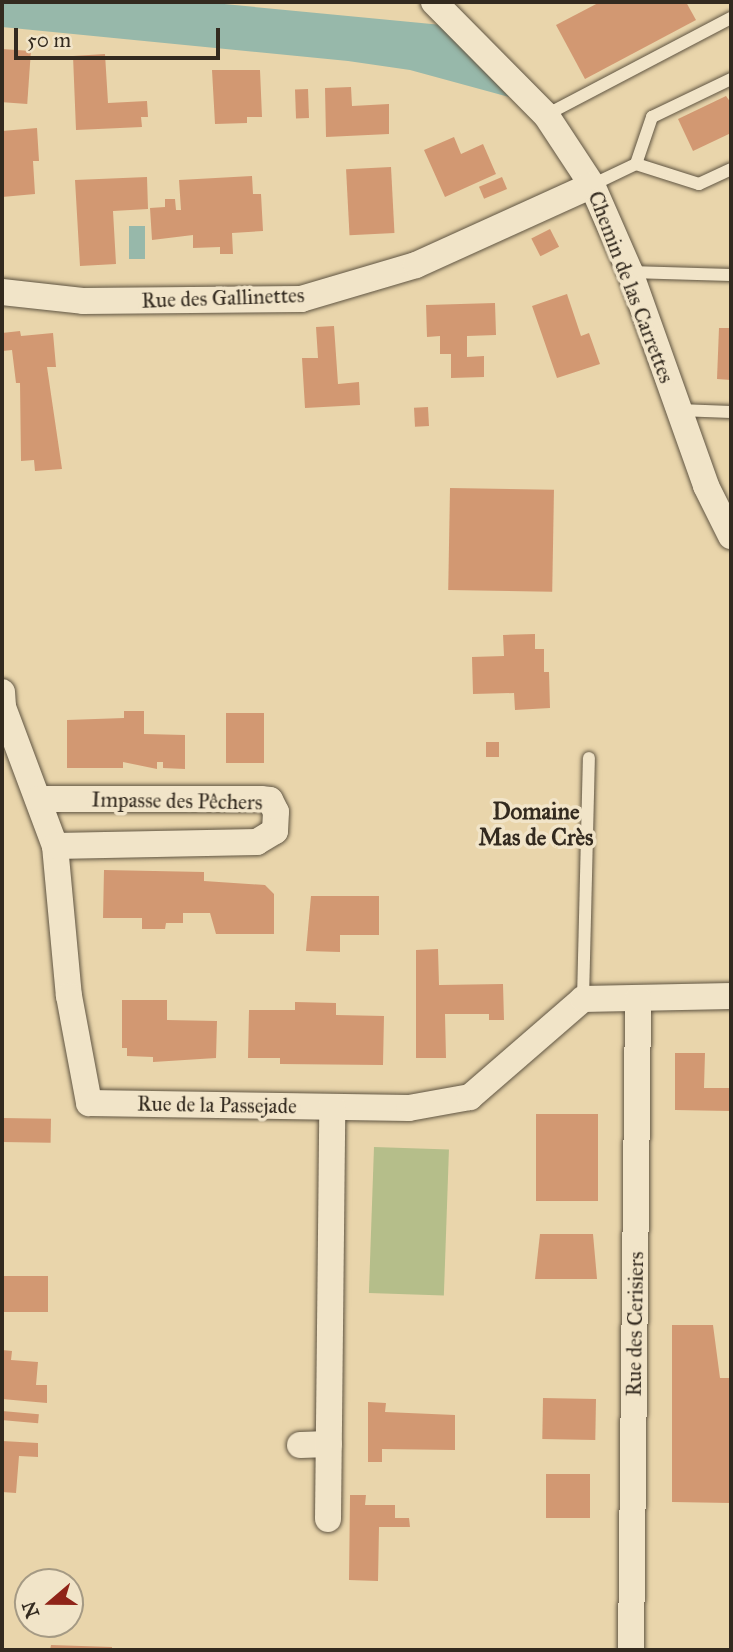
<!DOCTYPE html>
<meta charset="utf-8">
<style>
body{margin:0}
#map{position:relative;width:733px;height:1652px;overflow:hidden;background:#e9d5ab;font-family:"IM FELL Great Primer",serif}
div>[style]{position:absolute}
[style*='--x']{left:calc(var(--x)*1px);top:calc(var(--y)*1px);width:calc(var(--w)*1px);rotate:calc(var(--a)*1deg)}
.green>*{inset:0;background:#b5be8a;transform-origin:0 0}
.water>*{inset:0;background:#97b8aa;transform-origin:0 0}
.building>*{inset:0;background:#d29872;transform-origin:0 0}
.roads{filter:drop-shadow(0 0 2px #605542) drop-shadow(0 0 2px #605542)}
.lane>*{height:12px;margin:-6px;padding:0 6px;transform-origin:6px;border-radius:6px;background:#f1e4c8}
.street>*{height:26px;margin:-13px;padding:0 13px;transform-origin:13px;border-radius:13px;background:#f1e4c8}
span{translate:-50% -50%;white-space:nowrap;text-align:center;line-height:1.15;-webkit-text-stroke:7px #f1e4c8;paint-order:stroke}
.street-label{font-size:21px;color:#332a1f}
.neighbourhood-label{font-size:23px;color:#332a1f;font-weight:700}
.frame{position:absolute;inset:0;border:4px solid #332a1f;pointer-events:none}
.north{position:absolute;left:14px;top:1568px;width:70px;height:70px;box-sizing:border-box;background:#f1e4c8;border:2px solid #a59a84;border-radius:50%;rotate:250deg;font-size:19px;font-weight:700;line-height:28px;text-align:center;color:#332a1f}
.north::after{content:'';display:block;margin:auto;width:24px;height:32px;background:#8f2418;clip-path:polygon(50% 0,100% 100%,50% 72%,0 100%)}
.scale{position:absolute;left:14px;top:28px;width:206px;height:32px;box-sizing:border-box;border:4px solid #332a1f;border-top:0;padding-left:9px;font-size:21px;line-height:24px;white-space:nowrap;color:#332a1f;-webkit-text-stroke:5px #f1e4c8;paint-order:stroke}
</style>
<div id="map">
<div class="green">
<div style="left:374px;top:1147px;width:75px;height:146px;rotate:2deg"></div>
</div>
<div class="water">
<div style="clip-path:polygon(2px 2px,203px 2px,442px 25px,509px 97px,410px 70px,348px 61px,2px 27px)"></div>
<div style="left:129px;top:226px;width:16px;height:33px"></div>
</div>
<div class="building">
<div style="clip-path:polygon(600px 2px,686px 2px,696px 20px,585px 79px,556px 25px)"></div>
<div style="left:2px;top:49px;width:29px;height:53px;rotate:4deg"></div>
<div style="clip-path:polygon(105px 54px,108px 103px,147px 101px,148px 117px,141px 117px,142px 127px,76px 130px,73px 56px)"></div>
<div style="clip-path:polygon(212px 70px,260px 70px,262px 117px,247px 117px,247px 123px,215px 124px)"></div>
<div style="clip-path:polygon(351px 87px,352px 106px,389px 104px,389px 134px,326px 137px,325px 88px)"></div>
<div style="left:308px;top:89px;width:29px;height:13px;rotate:88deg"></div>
<div style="clip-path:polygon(726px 96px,731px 103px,731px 133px,693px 151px,678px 119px)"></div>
<div style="clip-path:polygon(37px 128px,39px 161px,33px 161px,35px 194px,2px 197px,2px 131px)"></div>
<div style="clip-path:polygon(454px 137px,461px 154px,483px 144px,496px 174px,445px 197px,424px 150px)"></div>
<div style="left:391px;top:167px;width:66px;height:45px;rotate:87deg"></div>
<div style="clip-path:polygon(252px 176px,253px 194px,261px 194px,263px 231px,232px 233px,233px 254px,220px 254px,220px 247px,193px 248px,193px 235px,152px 240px,150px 208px,165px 207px,165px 199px,175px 199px,176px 210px,181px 210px,179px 180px)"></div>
<div style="clip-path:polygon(147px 177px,148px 209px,113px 211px,116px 264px,80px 266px,75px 180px)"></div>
<div style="left:502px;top:177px;width:13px;height:25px;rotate:67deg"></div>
<div style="left:550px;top:229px;width:20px;height:21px;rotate:63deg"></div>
<div style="clip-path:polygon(567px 294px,581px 336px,589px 333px,600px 364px,557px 378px,532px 306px)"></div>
<div style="clip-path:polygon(495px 303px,496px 335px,467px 336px,467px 357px,484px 356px,484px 377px,451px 378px,451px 354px,440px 354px,440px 336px,427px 337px,426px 305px)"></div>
<div style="clip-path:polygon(334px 326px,338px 384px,359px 382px,360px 405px,305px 408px,302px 358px,318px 358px,316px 327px)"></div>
<div style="clip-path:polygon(719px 328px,731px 328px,731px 380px,717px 379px)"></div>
<div style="clip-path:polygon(20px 331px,21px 336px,53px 333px,56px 367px,47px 367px,62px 469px,35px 471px,34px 460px,21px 461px,20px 383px,16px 383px,12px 350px,2px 351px,2px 333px)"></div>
<div style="left:428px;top:407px;width:19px;height:14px;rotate:87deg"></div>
<div style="left:450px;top:488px;width:104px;height:102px;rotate:1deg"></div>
<div style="clip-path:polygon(535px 634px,535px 649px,544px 649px,544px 672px,549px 672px,550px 708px,515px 710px,514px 693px,473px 694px,472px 657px,504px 656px,503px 635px)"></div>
<div style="clip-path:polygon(124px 711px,144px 711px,144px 734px,185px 735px,185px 769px,163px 768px,163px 762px,157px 762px,157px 769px,123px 762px,123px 768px,67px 768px,67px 720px,124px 718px)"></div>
<div style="left:226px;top:713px;width:38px;height:50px"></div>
<div style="left:486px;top:742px;width:13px;height:15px"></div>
<div style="clip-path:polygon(104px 870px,204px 872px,204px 881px,265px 885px,274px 894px,274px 934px,216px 934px,210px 913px,183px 913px,183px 923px,166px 923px,165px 929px,142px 929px,142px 918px,103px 918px)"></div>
<div style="clip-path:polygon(311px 896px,379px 896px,379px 935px,340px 935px,340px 952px,306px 951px)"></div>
<div style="clip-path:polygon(438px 949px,439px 985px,503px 984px,504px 1020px,489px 1020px,489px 1014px,445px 1014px,446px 1058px,416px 1058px,416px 950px)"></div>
<div style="clip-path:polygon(122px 1000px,167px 1000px,167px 1020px,217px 1021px,216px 1058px,153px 1062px,153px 1057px,127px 1056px,127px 1048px,122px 1048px)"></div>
<div style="clip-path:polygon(295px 1002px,336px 1003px,336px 1015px,384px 1016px,383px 1065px,280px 1064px,280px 1058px,248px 1058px,249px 1010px,295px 1010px)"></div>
<div style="clip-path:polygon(675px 1053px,705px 1053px,704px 1088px,731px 1088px,731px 1111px,675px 1110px)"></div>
<div style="left:536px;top:1114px;width:62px;height:87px"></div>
<div style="left:2px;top:1118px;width:49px;height:24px;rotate:1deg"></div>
<div style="clip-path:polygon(540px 1234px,593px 1234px,597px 1279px,535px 1279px)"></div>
<div style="left:2px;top:1276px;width:46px;height:36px"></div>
<div style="clip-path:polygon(672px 1325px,713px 1325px,720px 1378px,731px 1378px,731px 1503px,672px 1502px)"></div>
<div style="clip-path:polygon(2px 1350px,12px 1351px,11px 1360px,38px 1362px,36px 1385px,47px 1385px,47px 1403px,2px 1399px)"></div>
<div style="left:543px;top:1398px;width:53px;height:41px;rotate:1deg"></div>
<div style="clip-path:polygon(368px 1402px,386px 1403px,385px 1412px,455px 1415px,455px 1450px,382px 1449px,382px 1462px,368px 1462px)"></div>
<div style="left:2px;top:1411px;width:37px;height:9px;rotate:5deg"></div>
<div style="clip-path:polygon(2px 1441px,38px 1443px,38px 1457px,19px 1456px,16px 1493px,2px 1492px)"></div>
<div style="left:546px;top:1474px;width:44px;height:44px"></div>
<div style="clip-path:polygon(350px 1495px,366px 1495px,365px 1505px,395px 1505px,395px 1518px,409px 1518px,410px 1527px,379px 1527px,378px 1581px,349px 1580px)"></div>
<div style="clip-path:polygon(51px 1645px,112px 1647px,112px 1650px,50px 1650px)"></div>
</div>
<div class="roads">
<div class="lane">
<div style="--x:546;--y:115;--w:209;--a:-27.7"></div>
<div style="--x:636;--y:164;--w:50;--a:-71.2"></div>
<div style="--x:652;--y:117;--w:88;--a:-25.7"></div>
<div style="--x:592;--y:185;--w:49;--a:-25.5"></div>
<div style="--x:636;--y:164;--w:66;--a:17.6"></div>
<div style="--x:699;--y:184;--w:35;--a:-25"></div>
<div style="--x:630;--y:272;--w:101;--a:1.7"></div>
<div style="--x:679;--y:410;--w:52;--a:2.2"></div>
<div style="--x:583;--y:999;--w:241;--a:-88.6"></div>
</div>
<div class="street">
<div style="--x:434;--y:2;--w:159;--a:45.3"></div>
<div style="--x:546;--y:115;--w:84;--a:56.7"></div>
<div style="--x:592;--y:185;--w:95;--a:66.4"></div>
<div style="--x:630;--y:272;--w:227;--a:70.4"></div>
<div style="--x:706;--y:486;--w:56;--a:63.4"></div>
<div style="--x:2;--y:292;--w:81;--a:6.3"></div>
<div style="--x:83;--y:301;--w:218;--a:-0.5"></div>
<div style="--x:301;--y:299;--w:120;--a:-16.5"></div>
<div style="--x:416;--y:265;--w:193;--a:-24.4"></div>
<div style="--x:2;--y:692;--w:15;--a:86"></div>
<div style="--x:3;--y:707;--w:148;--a:69.5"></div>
<div style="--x:55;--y:846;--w:151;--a:84.7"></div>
<div style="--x:69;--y:996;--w:109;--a:79.4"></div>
<div style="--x:89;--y:1103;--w:320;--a:0.9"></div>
<div style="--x:409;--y:1108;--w:62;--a:-10.2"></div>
<div style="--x:470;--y:1097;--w:150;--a:-40.9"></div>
<div style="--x:583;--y:999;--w:148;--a:-1.2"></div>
<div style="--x:39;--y:799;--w:222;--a:0"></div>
<div style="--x:261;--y:799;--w:9;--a:6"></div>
<div style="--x:270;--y:800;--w:13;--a:63"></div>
<div style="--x:276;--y:812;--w:19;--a:93"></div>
<div style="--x:275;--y:831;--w:21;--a:149"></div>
<div style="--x:257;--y:842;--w:202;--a:178.9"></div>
<div style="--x:300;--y:1445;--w:29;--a:-2"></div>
<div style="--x:328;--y:1519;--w:412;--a:-89.4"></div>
<div style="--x:631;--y:1650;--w:652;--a:-89.38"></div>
</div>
</div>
<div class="street-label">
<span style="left:631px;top:287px;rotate:69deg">Chemin de las Carrettes</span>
<span style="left:223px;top:298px;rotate:-2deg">Rue des Gallinettes</span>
<span style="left:177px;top:801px;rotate:1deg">Impasse des Pêchers</span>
<span style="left:217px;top:1105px;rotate:1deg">Rue de la Passejade</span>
<span style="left:635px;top:1324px;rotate:-89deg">Rue des Cerisiers</span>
</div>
<div class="neighbourhood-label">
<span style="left:536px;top:824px">Domaine<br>Mas de Crès</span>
</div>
<div class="frame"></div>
<div class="north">N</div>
<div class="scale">50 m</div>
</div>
